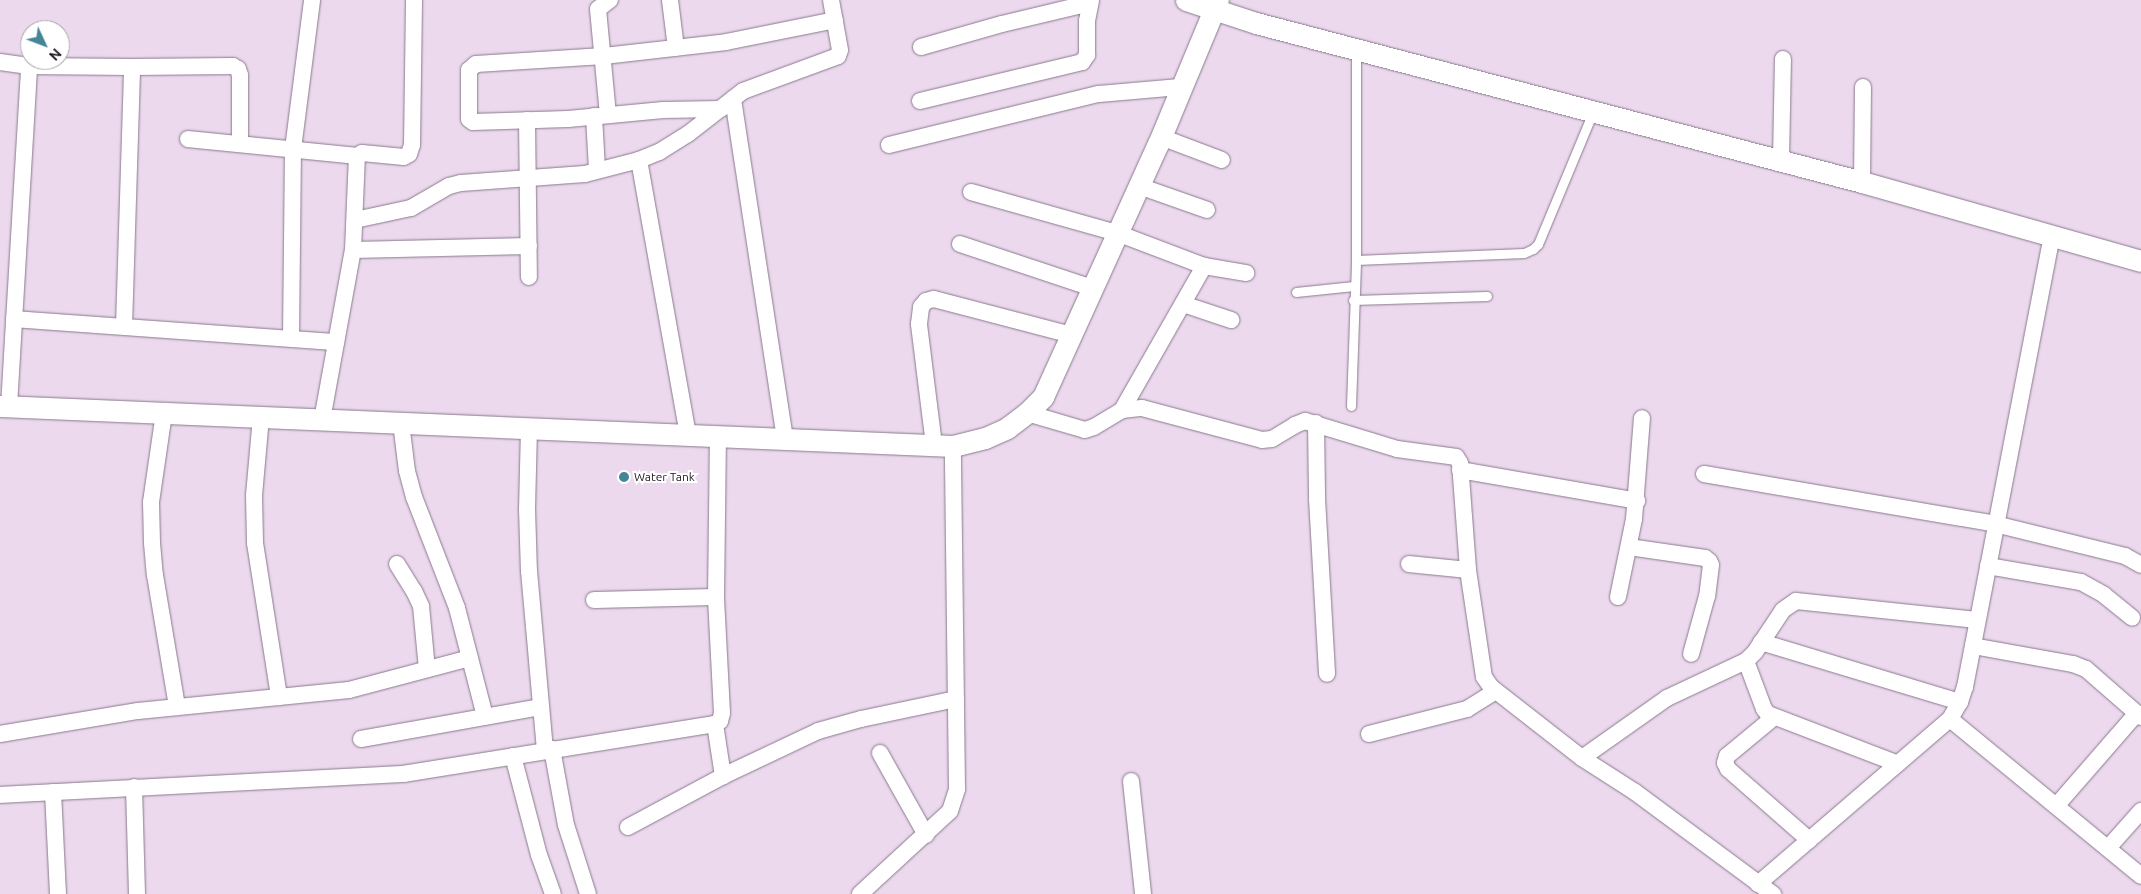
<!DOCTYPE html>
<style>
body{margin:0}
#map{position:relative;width:2141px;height:894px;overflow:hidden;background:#ecd9ee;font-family:Ubuntu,sans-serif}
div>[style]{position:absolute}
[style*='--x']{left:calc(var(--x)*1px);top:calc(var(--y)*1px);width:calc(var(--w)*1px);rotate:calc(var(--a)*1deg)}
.roads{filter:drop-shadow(0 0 1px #89798c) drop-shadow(0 0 1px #89798c)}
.service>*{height:9px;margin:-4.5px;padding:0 4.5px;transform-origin:4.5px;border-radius:4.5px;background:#fff}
.minor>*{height:16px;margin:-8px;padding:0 8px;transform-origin:8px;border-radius:8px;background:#fff}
.tertiary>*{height:21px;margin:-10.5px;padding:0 10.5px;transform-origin:10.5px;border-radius:10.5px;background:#fff}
.dots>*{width:14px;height:14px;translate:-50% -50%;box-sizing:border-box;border:2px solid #fff;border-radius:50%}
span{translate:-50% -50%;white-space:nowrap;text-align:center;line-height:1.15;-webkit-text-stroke:4px #fff;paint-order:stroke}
.poi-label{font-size:12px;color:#1f1920}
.left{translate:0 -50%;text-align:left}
.north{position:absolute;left:20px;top:20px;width:50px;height:50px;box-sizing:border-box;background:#fff;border:1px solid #a5a3a6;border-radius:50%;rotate:133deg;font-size:14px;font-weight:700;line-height:20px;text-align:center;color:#1f1920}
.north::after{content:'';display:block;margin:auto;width:18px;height:22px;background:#448698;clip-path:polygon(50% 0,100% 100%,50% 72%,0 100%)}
</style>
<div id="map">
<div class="roads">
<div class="service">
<div style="--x:1356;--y:260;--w:168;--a:-2.4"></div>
<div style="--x:1524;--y:253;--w:10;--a:-24"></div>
<div style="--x:1533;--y:249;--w:7;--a:-45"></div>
<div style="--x:1538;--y:244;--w:143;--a:-67.4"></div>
<div style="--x:1296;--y:292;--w:58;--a:-5.9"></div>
<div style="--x:1353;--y:300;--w:134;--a:-1.7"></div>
<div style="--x:1351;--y:406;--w:146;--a:-88"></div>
<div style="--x:1356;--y:260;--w:210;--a:-90"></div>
</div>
<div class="minor">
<div style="--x:670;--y:0;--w:48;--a:82.9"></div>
<div style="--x:921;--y:47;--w:84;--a:-15.9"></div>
<div style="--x:1002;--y:24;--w:90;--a:-13.4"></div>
<div style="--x:0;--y:62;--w:29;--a:8"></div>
<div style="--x:29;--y:66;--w:103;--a:0.6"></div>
<div style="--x:132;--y:67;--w:101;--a:-0.6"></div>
<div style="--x:233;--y:66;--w:6;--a:31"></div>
<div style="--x:238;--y:69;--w:6;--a:72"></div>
<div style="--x:240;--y:75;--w:69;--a:90"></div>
<div style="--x:733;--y:99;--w:344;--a:81.3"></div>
<div style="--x:920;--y:101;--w:167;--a:-13.5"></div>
<div style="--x:1082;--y:62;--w:9;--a:-54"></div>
<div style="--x:1087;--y:55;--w:34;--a:-90"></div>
<div style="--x:1087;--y:21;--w:21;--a:-79"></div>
<div style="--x:721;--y:109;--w:58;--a:179"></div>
<div style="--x:663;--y:110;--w:95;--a:174.6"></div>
<div style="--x:568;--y:119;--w:95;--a:178.2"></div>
<div style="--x:473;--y:122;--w:5;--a:-143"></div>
<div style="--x:469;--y:119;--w:49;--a:-90"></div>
<div style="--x:469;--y:70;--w:9;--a:-41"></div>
<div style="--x:476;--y:64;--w:128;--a:-3.6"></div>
<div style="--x:604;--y:56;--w:123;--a:-6.5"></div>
<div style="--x:726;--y:42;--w:111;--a:-11.4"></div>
<div style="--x:608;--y:115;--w:106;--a:-95.4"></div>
<div style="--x:598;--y:9;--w:15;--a:-37"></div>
<div style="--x:594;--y:116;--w:54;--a:86.8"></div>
<div style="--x:527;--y:120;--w:157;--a:89.3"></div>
<div style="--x:1161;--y:137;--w:65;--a:20.7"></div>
<div style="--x:188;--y:139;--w:170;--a:5.7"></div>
<div style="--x:889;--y:145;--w:216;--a:-13.7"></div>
<div style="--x:1099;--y:94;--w:81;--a:-4.9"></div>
<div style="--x:639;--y:160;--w:279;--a:79.9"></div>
<div style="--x:1781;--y:161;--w:102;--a:-88.9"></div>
<div style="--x:1862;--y:182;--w:95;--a:-89.4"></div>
<div style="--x:1139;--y:186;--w:72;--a:19.4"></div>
<div style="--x:971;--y:192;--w:152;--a:15.7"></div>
<div style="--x:1117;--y:233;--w:93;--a:20.8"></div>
<div style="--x:1204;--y:266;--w:43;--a:9.5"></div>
<div style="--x:355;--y:220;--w:57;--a:-12.1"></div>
<div style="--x:411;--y:208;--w:44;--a:-30.1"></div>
<div style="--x:449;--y:186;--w:12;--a:-14"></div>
<div style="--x:461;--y:183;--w:124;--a:-4.2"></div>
<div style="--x:585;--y:174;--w:56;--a:-14.5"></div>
<div style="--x:639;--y:160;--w:22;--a:-22"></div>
<div style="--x:659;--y:152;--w:34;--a:-32"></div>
<div style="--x:688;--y:134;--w:70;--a:-38"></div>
<div style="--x:743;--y:91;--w:101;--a:-20.2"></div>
<div style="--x:838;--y:56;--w:6;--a:-72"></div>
<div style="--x:840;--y:50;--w:51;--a:-100.2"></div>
<div style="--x:960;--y:244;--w:139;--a:18.4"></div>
<div style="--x:353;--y:250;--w:176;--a:-1.3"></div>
<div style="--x:1183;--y:304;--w:51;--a:18.4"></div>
<div style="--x:14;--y:319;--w:323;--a:4.1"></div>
<div style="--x:124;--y:326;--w:259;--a:-88.2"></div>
<div style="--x:291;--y:338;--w:189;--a:-89.4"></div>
<div style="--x:293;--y:149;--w:150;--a:-82.7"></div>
<div style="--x:9;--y:406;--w:341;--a:-86.6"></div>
<div style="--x:1122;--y:410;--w:166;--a:-60.3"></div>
<div style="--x:164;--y:413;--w:90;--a:98.3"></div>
<div style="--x:151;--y:502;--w:41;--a:88.6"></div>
<div style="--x:152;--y:543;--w:32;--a:85"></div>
<div style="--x:155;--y:575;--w:134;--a:80.5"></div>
<div style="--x:1027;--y:413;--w:60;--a:16.3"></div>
<div style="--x:1085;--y:430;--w:9;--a:-18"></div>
<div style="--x:1094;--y:427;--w:33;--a:-31"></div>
<div style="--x:1122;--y:410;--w:20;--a:-6"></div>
<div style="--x:1142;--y:408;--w:124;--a:14.9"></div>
<div style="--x:1262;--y:440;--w:10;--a:-6"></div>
<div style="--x:1272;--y:439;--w:27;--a:-31"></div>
<div style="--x:1295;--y:425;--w:11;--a:-22"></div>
<div style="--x:1305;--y:421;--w:96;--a:16.9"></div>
<div style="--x:1397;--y:449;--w:60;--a:7.7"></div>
<div style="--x:1456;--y:457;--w:7;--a:56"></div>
<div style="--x:1460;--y:463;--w:107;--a:85.7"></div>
<div style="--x:1468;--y:570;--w:108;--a:81.5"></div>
<div style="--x:1484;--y:677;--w:12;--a:55"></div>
<div style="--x:1491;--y:687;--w:115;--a:38"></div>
<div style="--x:1582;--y:758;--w:63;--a:32.7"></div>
<div style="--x:1635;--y:792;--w:172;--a:36.5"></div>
<div style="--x:261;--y:417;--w:78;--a:95.1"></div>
<div style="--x:254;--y:495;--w:48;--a:88.8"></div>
<div style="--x:255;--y:543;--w:156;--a:81.1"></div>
<div style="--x:322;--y:420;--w:173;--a:-79.7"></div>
<div style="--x:353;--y:250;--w:94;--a:-87.6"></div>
<div style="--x:357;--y:156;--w:6;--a:-31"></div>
<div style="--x:362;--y:153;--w:42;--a:5.4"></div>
<div style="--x:404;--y:157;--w:6;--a:-31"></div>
<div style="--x:409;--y:154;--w:9;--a:-72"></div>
<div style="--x:412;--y:145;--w:145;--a:-89.2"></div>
<div style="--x:401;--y:423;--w:48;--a:82.9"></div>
<div style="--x:407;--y:471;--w:27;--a:75"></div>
<div style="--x:414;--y:497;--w:119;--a:68.8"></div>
<div style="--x:457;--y:608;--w:112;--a:75.5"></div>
<div style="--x:1316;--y:423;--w:76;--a:89.2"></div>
<div style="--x:1317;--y:499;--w:175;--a:86.7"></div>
<div style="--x:529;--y:428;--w:81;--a:91.4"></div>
<div style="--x:527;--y:509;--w:62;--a:88.2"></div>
<div style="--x:529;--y:571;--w:180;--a:84.9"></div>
<div style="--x:934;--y:445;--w:122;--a:-97.1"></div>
<div style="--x:919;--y:324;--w:17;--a:-83"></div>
<div style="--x:921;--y:307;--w:8;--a:-50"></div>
<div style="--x:926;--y:301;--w:8;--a:-14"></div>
<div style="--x:934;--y:299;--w:142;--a:14.7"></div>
<div style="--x:1460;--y:470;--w:180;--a:9.9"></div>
<div style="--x:1704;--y:474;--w:295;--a:9.7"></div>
<div style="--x:1995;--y:524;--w:134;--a:13.8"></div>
<div style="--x:2125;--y:556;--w:18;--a:29"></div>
<div style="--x:1629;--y:547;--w:77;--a:8.2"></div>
<div style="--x:1705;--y:558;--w:5;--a:37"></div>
<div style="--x:1709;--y:561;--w:4;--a:63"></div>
<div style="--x:1711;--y:565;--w:31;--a:97"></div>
<div style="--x:1707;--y:596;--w:60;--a:105.4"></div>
<div style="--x:397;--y:564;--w:32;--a:58"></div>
<div style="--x:414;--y:591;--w:17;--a:65"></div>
<div style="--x:421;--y:606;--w:63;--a:84.6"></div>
<div style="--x:1409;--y:564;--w:59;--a:5.8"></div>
<div style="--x:1988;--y:566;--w:94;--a:9.8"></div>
<div style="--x:2081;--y:582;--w:26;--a:29"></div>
<div style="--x:2104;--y:595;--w:36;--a:39"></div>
<div style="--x:1618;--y:597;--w:80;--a:-78.4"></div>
<div style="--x:1634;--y:519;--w:101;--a:-85.5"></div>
<div style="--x:594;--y:600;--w:122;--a:-1.4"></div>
<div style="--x:1761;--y:642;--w:208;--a:16.8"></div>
<div style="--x:1973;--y:646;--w:102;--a:10.2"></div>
<div style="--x:2073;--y:664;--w:14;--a:21"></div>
<div style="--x:2086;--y:669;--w:73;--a:41.1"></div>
<div style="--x:1746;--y:661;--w:51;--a:69.4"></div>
<div style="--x:1764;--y:709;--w:6;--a:51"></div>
<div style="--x:1768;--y:714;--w:139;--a:21"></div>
<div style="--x:1773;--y:718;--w:60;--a:140.4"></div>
<div style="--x:1727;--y:756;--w:7;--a:106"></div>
<div style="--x:1725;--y:763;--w:7;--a:63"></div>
<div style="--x:1728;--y:769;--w:108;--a:41.2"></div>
<div style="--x:1950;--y:719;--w:247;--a:39.4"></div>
<div style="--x:715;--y:724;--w:53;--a:81.3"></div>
<div style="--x:0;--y:734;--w:140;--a:-9.5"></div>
<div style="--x:138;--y:711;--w:212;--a:-5.7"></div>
<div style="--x:349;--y:690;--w:125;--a:-14.8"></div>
<div style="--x:1369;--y:734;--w:101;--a:-14.3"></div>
<div style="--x:1467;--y:709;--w:34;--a:-32"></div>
<div style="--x:361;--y:739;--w:183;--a:-10.1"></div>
<div style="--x:552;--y:749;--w:77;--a:79.6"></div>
<div style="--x:566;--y:825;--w:72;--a:72.3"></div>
<div style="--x:880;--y:753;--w:94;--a:60.7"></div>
<div style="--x:513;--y:756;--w:102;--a:75.3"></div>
<div style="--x:539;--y:855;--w:41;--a:70.3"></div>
<div style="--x:1582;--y:758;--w:104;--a:-35.2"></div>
<div style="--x:1667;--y:698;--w:87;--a:-25.1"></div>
<div style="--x:1746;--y:661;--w:13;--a:-45"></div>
<div style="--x:1755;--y:652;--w:50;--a:-56.3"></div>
<div style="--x:1783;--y:610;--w:16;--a:-35"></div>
<div style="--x:1796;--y:601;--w:182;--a:6"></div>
<div style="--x:1131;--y:781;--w:114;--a:83.9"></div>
<div style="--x:134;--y:787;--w:107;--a:88.4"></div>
<div style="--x:53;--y:792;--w:102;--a:87.2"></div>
<div style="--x:0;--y:795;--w:404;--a:-3"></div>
<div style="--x:403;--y:774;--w:316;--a:-9.1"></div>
<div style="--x:715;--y:724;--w:6;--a:-31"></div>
<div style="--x:720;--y:721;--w:8;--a:-76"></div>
<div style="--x:722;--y:713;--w:116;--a:-93"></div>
<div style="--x:716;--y:597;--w:161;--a:-89.3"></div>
<div style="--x:2057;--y:805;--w:122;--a:-49"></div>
<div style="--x:628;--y:827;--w:108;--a:-28.2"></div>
<div style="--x:723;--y:776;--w:105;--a:-25.3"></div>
<div style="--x:818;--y:731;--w:45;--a:-15.6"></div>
<div style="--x:861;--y:719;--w:97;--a:-11.9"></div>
<div style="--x:2108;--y:848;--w:50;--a:-48.3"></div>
<div style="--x:1758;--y:884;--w:253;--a:-40.7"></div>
<div style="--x:1950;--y:719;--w:20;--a:-60"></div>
<div style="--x:1960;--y:702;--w:16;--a:-72"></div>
<div style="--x:1965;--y:687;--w:459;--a:-79.1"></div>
<div style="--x:860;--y:894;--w:122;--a:-42.7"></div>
<div style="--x:950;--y:811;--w:23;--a:-72"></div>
<div style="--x:957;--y:789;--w:343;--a:-90.7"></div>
</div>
<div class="tertiary">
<div style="--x:1186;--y:0;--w:74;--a:18.2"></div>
<div style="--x:1256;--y:23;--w:627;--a:14.7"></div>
<div style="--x:1862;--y:182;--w:290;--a:15.8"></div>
<div style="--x:0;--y:406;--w:954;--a:2.4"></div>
<div style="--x:953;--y:446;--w:33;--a:-14"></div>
<div style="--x:985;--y:438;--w:24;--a:-24"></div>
<div style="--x:1007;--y:428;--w:25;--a:-37"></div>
<div style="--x:1027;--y:413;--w:23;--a:-45"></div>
<div style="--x:1043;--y:397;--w:278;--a:-65.6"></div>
<div style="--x:1158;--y:144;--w:156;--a:-67.4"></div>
</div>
</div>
<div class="dots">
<div style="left:624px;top:477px;background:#448698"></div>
</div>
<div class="poi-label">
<span class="left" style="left:634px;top:477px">Water Tank</span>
</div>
<div class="north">N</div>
</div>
